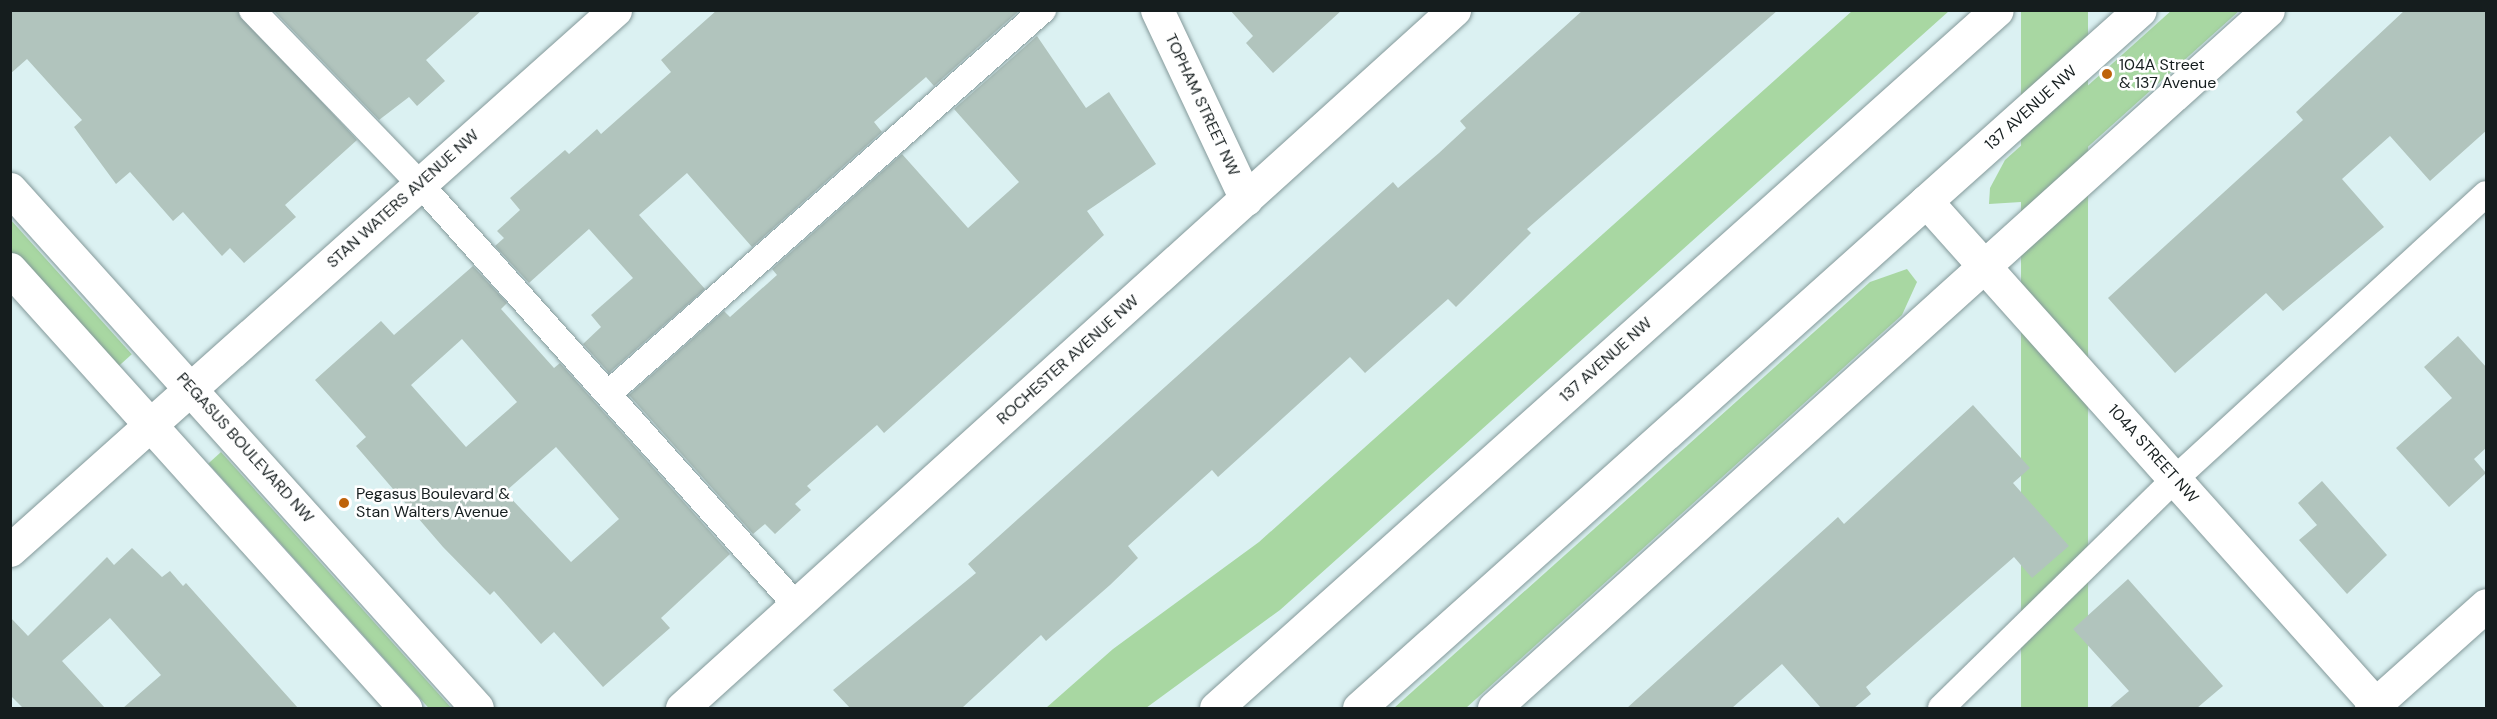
<!DOCTYPE html>
<style>
body{margin:0}
#map{position:relative;width:2497px;height:719px;overflow:hidden;background:#dbf1f2;font-family:"DM Sans",sans-serif}
div>[style]{position:absolute}
[style*='--x']{left:calc(var(--x)*1px);top:calc(var(--y)*1px);width:calc(var(--w)*1px);rotate:calc(var(--a)*1deg)}
.green>*{inset:0;background:#a8d7a2;transform-origin:0 0}
.building>*{inset:0;background:#b1c4bd}
.roads{filter:drop-shadow(0 0 2px #84999a) drop-shadow(0 0 2px #84999a)}
.lane>*{height:26px;margin:-13px;padding:0 13px;transform-origin:13px;border-radius:13px;background:#fff}
.street>*{height:33px;margin:-16.5px;padding:0 16.5px;transform-origin:16.5px;border-radius:16.5px;background:#fff}
.secondary>*{height:33px;margin:-16.5px;padding:0 16.5px;transform-origin:16.5px;border-radius:16.5px;background:#fff}
.dots>*{width:16px;height:16px;translate:-50% -50%;box-sizing:border-box;border:3px solid #fff;border-radius:50%}
span{translate:-50% -50%;white-space:nowrap;text-align:center;line-height:1.15;-webkit-text-stroke:5px #fff;paint-order:stroke}
.poi-label{font-size:16px;color:#151d1e}
.left{translate:0 -50%;text-align:left}
.street-label{font-size:16px;color:#151d1e}
.frame{position:absolute;inset:0;border:12px solid #151d1e;pointer-events:none}
</style>
<div id="map">
<div class="green">
<div style="clip-path:polygon(2172px 10px,2239px 11px,2041px 189px,2021px 202px,1989px 204px,1990px 188px,2005px 160px)"></div>
<div style="clip-path:polygon(1852px 11px,1949px 11px,1280px 610px,1146px 708px,1046px 708px,1113px 649px,1259px 542px)"></div>
<div style="left:2021px;top:11px;width:67px;height:1045px"></div>
<div style="left:10px;top:219px;width:182px;height:25px;rotate:48deg"></div>
<div style="clip-path:polygon(1907px 269px,1917px 282px,1902px 315px,1466px 708px,1394px 708px,1870px 282px)"></div>
<div style="left:221px;top:452px;width:345px;height:17px;rotate:48deg"></div>
</div>
<div class="building">
<div style="clip-path:polygon(10px 10px,237px 10px,357px 140px,285px 205px,296px 217px,244px 263px,230px 248px,222px 256px,183px 212px,173px 221px,130px 172px,116px 184px,74px 127px,82px 120px,27px 59px,10px 74px)"></div>
<div style="clip-path:polygon(273px 10px,482px 10px,426px 60px,445px 81px,417px 106px,409px 97px,379px 120px)"></div>
<div style="clip-path:polygon(717px 10px,1020px 10px,934px 86px,926px 77px,874px 122px,882px 132px,752px 247px,687px 173px,639px 215px,705px 289px,609px 373px,583px 344px,601px 327px,591px 315px,633px 278px,589px 229px,529px 283px,495px 246px,504px 238px,497px 231px,520px 210px,510px 198px,565px 150px,569px 154px,597px 129px,601px 134px,671px 72px,661px 60px)"></div>
<div style="clip-path:polygon(1230px 10px,1342px 10px,1273px 73px,1246px 43px,1253px 36px)"></div>
<div style="clip-path:polygon(1583px 10px,1778px 10px,1527px 229px,1531px 233px,1456px 307px,1448px 299px,1365px 373px,1350px 357px,1218px 477px,1212px 470px,1128px 546px,1138px 558px,1110px 585px,1046px 641px,1041px 635px,962px 708px,850px 708px,833px 690px,976px 573px,968px 564px,1393px 182px,1398px 188px,1439px 153px,1466px 128px,1460px 121px)"></div>
<div style="clip-path:polygon(2405px 10px,2487px 10px,2487px 130px,2430px 181px,2390px 136px,2342px 179px,2384px 227px,2283px 311px,2266px 293px,2175px 373px,2108px 298px,2303px 120px,2296px 112px)"></div>
<div style="clip-path:polygon(1037px 36px,1086px 108px,1109px 92px,1156px 164px,1087px 211px,1104px 235px,884px 433px,877px 425px,807px 486px,811px 490px,795px 504px,801px 510px,775px 534px,765px 524px,753px 534px,629px 395px,724px 311px,730px 317px,777px 275px,772px 269px,902px 154px,968px 228px,1019px 182px,954px 109px)"></div>
<div style="clip-path:polygon(evenodd,473px 266px,507px 303px,501px 309px,554px 368px,560px 363px,730px 554px,661px 618px,670px 628px,603px 687px,554px 632px,541px 644px,494px 591px,490px 595px,443px 547px,356px 446px,366px 437px,315px 380px,381px 321px,394px 335px,473px 266px,462px 339px,517px 402px,466px 447px,411px 385px,462px 339px,473px 266px,556px 447px,619px 519px,571px 562px,505px 492px,556px 447px)"></div>
<div style="clip-path:polygon(2458px 336px,2487px 368px,2487px 447px,2474px 459px,2486px 473px,2449px 507px,2396px 448px,2452px 398px,2424px 367px)"></div>
<div style="clip-path:polygon(1973px 405px,2030px 468px,2013px 483px,2069px 546px,2032px 578px,2014px 557px,1866px 687px,1871px 694px,1854px 708px,1821px 708px,1782px 664px,1732px 708px,1627px 708px,1838px 517px,1844px 524px)"></div>
<div style="clip-path:polygon(2322px 481px,2387px 555px,2347px 594px,2299px 540px,2317px 525px,2298px 503px)"></div>
<div style="clip-path:polygon(132px 548px,162px 577px,170px 571px,183px 586px,186px 583px,298px 708px,123px 708px,161px 675px,110px 618px,62px 661px,105px 708px,23px 708px,10px 695px,10px 617px,28px 636px,107px 557px,114px 565px)"></div>
<div style="clip-path:polygon(2128px 579px,2223px 686px,2197px 708px,2109px 708px,2129px 691px,2073px 629px)"></div>
</div>
<div class="roads">
<div class="lane">
<div style="--x:252;--y:10;--w:242;--a:46"></div>
<div style="--x:420;--y:184;--w:564;--a:48.23"></div>
<div style="--x:609;--y:393;--w:579;--a:-41.43"></div>
<div style="--x:1941;--y:708;--w:329;--a:-44.4"></div>
<div style="--x:2176;--y:478;--w:420;--a:-42.5"></div>
</div>
<div class="street">
<div style="--x:1157;--y:10;--w:209;--a:64.8"></div>
<div style="--x:1926;--y:201;--w:680;--a:48.22"></div>
<div style="--x:10;--y:550;--w:811;--a:-41.75"></div>
<div style="--x:682;--y:708;--w:1041;--a:-42.12"></div>
<div style="--x:1494;--y:708;--w:1042;--a:-42.04"></div>
<div style="--x:2371;--y:708;--w:154;--a:-41.8"></div>
</div>
<div class="secondary">
<div style="--x:10;--y:189;--w:698;--a:48.02"></div>
<div style="--x:10;--y:269;--w:591;--a:48.02"></div>
<div style="--x:1216;--y:708;--w:1047;--a:-41.79"></div>
<div style="--x:1359;--y:708;--w:1047;--a:-41.79"></div>
</div>
</div>
<div class="dots">
<div style="left:2107px;top:74px;background:#be630b"></div>
<div style="left:344px;top:503px;background:#be630b"></div>
</div>
<div class="poi-label">
<span class="left" style="left:2119px;top:74px">104A Street<br>&amp; 137 Avenue</span>
<span class="left" style="left:356px;top:503px">Pegasus Boulevard &amp;<br>Stan Walters Avenue</span>
</div>
<div class="street-label">
<span style="left:1202px;top:105px;rotate:65deg">TOPHAM STREET NW</span>
<span style="left:2031px;top:108px;rotate:-42deg">137 AVENUE NW</span>
<span style="left:403px;top:199px;rotate:-42deg">STAN WATERS AVENUE NW</span>
<span style="left:1068px;top:360px;rotate:-42deg">ROCHESTER AVENUE NW</span>
<span style="left:1606px;top:360px;rotate:-42deg">137 AVENUE NW</span>
<span style="left:245px;top:448px;rotate:48deg">PEGASUS BOULEVARD NW</span>
<span style="left:2153px;top:454px;rotate:48deg">104A STREET NW</span>
</div>
<div class="frame"></div>
</div>
